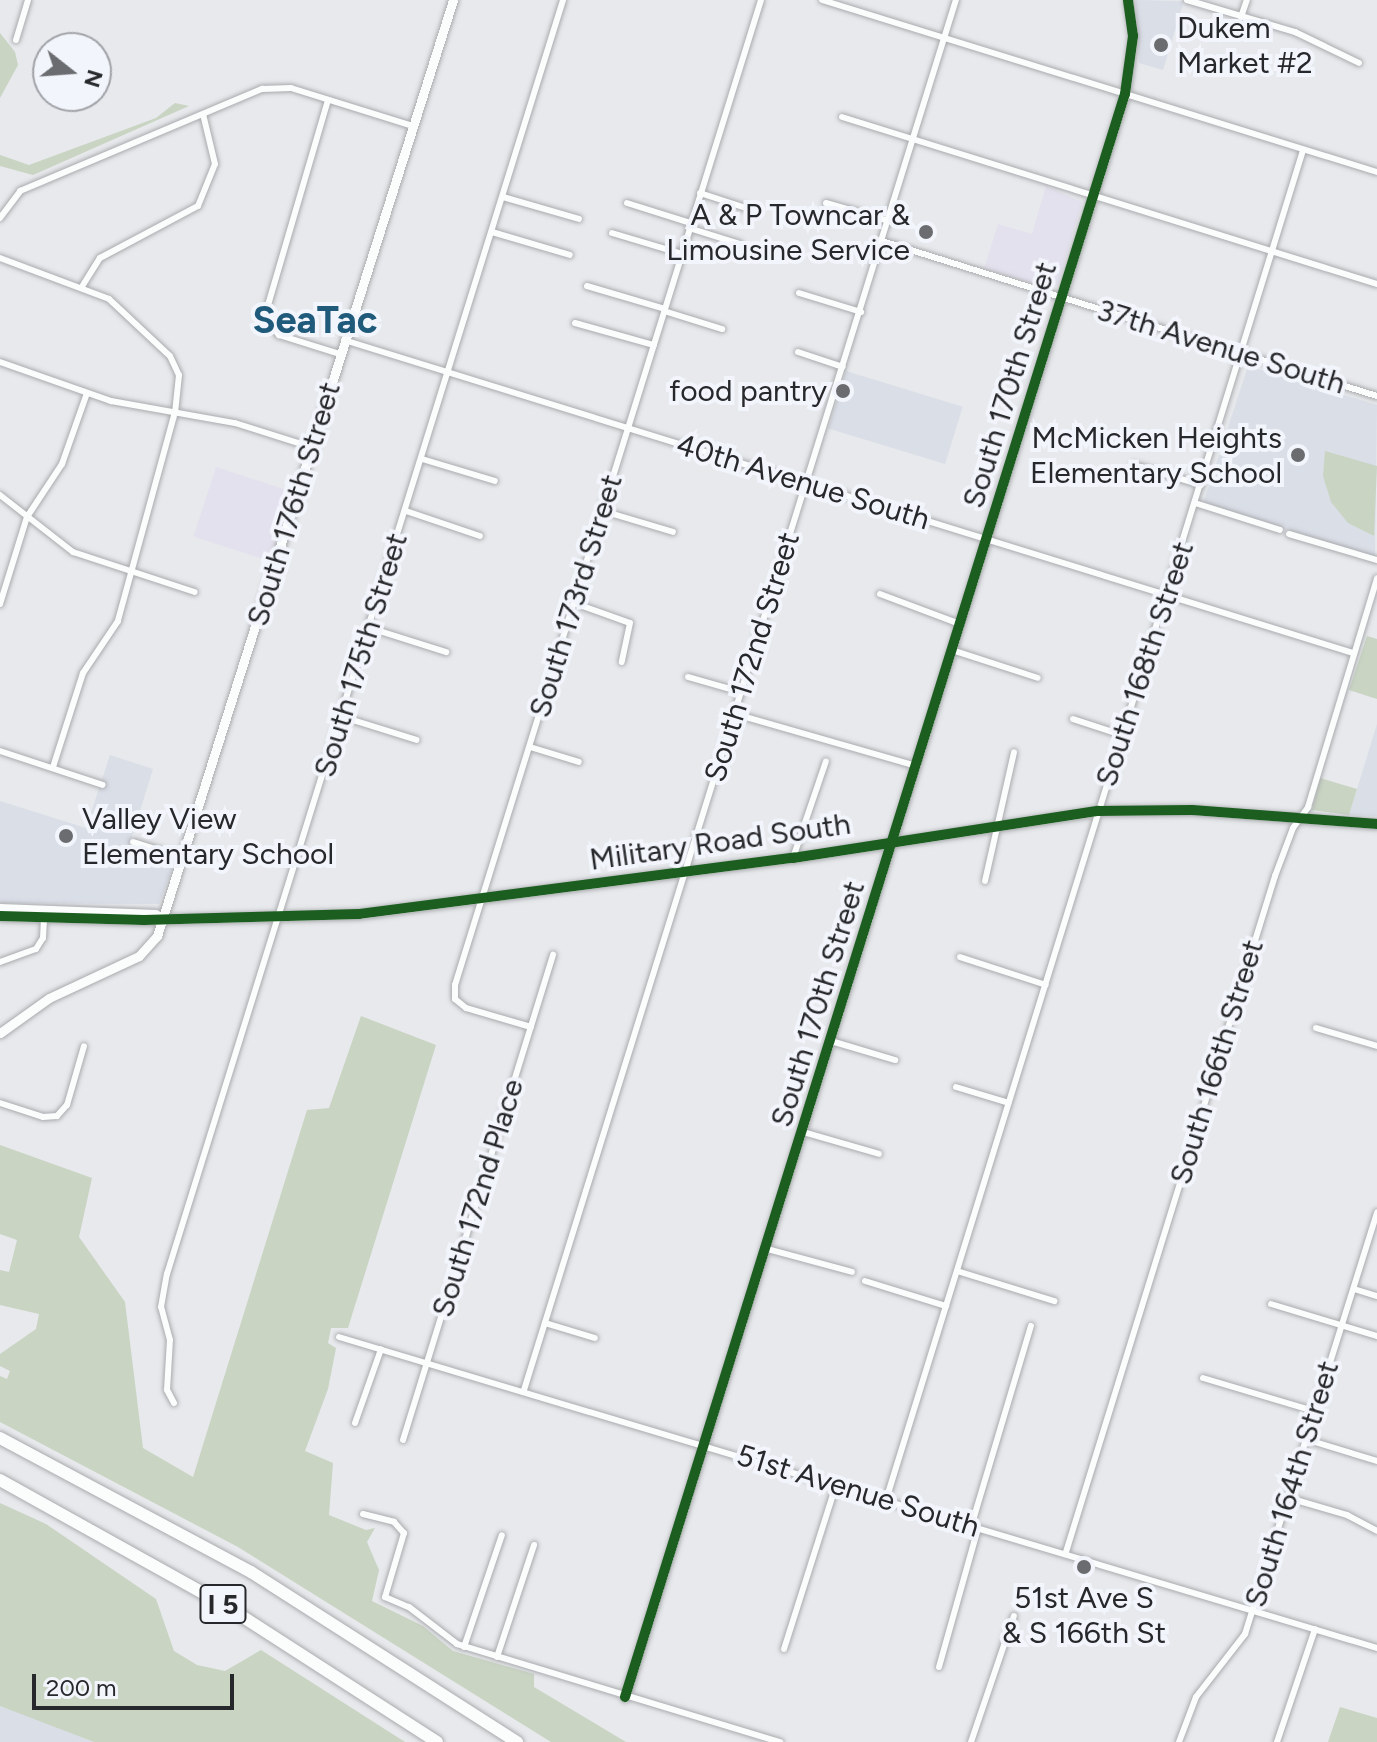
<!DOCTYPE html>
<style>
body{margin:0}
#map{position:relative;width:1377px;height:1742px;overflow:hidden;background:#e7e9ec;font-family:Figtree,sans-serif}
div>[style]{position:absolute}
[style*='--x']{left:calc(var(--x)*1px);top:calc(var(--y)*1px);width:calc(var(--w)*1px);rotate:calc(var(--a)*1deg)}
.built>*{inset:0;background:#dadee7;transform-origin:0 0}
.industrial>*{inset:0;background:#e4e1ee;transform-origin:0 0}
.green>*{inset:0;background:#c9d4c3}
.roads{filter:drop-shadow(0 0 2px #aaabae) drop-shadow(0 0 2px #aaabae)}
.street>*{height:6px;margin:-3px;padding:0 3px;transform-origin:3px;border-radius:3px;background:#fbfcfc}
.secondary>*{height:9px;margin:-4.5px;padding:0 4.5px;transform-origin:4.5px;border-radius:4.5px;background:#fbfcfc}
.highway>*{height:12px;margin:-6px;padding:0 6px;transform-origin:6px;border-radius:6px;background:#fbfcfc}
.cycleway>*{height:10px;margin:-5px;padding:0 5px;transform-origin:5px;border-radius:5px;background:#1b5e20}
.dots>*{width:22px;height:22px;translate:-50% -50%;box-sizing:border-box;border:4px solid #f2f5fc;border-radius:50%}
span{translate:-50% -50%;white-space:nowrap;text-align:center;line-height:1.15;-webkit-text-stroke:8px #f2f5fc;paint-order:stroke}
.shield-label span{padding:2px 6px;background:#f2f5fc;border:2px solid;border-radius:6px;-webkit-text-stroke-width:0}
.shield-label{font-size:28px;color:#27282b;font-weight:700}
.poi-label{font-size:30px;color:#27282b}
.left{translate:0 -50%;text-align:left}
.right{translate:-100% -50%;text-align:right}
.street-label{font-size:30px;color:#27282b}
.district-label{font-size:38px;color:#205a7b;font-weight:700}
.north{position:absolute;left:32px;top:32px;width:80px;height:80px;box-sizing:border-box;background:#f2f5fc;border:2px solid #a1a3a8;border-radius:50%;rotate:107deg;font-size:22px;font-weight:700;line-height:32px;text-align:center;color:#27282b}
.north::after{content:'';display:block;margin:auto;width:28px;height:36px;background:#6a6c6f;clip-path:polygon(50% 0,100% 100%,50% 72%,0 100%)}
.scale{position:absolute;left:32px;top:1674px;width:202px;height:36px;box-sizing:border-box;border:4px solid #27282b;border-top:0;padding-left:10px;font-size:24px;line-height:28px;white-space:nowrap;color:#27282b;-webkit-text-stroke:6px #f2f5fc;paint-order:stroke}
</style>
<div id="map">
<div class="built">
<div style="clip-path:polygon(1136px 0,1184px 1px,1163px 70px,1139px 63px)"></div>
<div style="clip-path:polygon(1248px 366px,1377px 405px,1375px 557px,1203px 504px)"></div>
<div style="left:846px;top:371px;width:122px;height:60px;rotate:17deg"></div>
<div style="clip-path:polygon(1377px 724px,1377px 816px,1349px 815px)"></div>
<div style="clip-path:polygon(110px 755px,153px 769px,130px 843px,176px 858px,159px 904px,0 903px,0 801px,86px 828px)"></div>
<div style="clip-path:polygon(0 1706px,20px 1713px,94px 1742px,0 1742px)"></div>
</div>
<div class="industrial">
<div style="clip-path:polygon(1046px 186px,1082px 202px,1058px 284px,1051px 289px,984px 268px,998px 224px,1032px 234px)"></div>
<div style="left:216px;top:467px;width:80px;height:73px;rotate:18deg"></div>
</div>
<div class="green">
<div style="clip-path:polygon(0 33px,15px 52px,18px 65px,0 98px)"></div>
<div style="clip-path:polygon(175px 103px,189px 106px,33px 175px,0 166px,0 155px,29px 165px,156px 118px)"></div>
<div style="clip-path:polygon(1325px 451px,1377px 466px,1374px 536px,1348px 523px,1331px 502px,1323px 476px)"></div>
<div style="clip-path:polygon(1367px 636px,1377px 639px,1377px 699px,1349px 690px)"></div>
<div style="clip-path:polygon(1320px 778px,1357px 789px,1349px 815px,1312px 810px)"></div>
<div style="clip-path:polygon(361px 1016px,436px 1045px,348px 1328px,331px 1328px,328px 1343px,336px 1348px,328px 1389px,305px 1451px,333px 1463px,329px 1515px,366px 1530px,375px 1528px,367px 1542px,379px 1570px,372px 1601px,423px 1626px,453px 1651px,534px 1674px,534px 1687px,626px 1742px,551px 1742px,238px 1547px,0 1422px,0 1376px,7px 1379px,10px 1371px,0 1366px,0 1354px,36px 1329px,39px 1314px,0 1305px,0 1270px,9px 1272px,17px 1240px,0 1234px,0 1145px,92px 1178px,79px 1237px,125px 1302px,143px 1448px,193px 1477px,307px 1110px,329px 1108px)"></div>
<div style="clip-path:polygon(0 1503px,46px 1524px,156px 1599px,174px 1651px,197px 1665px,225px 1671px,261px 1650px,405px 1742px,94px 1742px,0 1706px)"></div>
<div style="clip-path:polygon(1340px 1707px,1377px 1718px,1377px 1742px,1328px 1742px)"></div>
</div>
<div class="roads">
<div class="street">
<div style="--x:822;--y:0;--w:581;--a:17.22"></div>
<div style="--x:1187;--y:0;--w:113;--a:16.5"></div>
<div style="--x:1295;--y:32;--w:71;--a:25.8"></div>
<div style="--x:1241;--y:17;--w:18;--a:-71"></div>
<div style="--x:16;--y:40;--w:42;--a:-73.3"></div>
<div style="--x:328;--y:100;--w:225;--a:106.3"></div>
<div style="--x:265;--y:316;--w:24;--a:54"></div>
<div style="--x:279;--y:335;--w:64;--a:17.3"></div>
<div style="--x:842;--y:117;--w:560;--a:17.34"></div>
<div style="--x:700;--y:193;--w:58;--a:18.1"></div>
<div style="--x:503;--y:197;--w:79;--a:16.1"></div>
<div style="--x:627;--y:203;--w:67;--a:17.4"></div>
<div style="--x:826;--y:203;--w:66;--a:15.9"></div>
<div style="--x:0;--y:218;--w:34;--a:-53"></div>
<div style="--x:20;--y:191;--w:263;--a:-22.9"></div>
<div style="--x:262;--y:89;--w:29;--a:-2"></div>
<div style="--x:291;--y:88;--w:128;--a:17.3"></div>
<div style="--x:689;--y:228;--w:53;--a:17.4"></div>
<div style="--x:492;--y:232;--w:81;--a:16.4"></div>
<div style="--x:612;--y:233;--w:73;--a:16.7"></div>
<div style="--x:882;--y:241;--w:519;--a:17.39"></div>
<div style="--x:0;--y:258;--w:116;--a:20.6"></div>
<div style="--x:109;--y:299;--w:83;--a:43.1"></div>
<div style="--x:170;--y:356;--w:21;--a:65"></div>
<div style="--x:179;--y:375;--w:37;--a:96"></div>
<div style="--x:175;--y:412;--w:217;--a:105.3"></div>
<div style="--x:118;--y:621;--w:63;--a:123.9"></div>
<div style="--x:83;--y:673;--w:99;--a:107.7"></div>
<div style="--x:83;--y:285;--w:32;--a:-58"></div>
<div style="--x:100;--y:258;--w:111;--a:-28"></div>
<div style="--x:198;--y:206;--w:45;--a:-68"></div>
<div style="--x:215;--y:164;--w:51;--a:-103.5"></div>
<div style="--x:587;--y:286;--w:81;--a:16.4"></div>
<div style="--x:799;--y:293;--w:65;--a:17"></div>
<div style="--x:664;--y:311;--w:61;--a:17.2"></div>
<div style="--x:575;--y:323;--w:82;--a:15.6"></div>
<div style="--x:344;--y:340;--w:1056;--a:17.23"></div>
<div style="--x:798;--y:352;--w:47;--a:18.4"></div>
<div style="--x:0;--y:362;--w:118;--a:19.4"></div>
<div style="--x:111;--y:401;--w:126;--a:10.1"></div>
<div style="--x:235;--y:423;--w:80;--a:17.5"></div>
<div style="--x:422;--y:459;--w:76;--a:16.8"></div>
<div style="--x:1134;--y:465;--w:70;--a:16.6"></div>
<div style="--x:0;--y:495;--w:93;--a:38"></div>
<div style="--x:73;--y:552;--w:128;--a:18.2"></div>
<div style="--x:1195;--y:503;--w:89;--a:17.6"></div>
<div style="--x:406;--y:511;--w:78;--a:18.7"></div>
<div style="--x:603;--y:511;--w:73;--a:16.7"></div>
<div style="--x:1289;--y:534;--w:92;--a:16.5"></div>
<div style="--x:880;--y:594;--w:85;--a:20.6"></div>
<div style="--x:574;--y:603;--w:59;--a:19.7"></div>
<div style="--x:630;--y:623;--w:40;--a:102"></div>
<div style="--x:0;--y:604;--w:91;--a:-72.8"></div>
<div style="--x:27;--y:517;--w:64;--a:-56.6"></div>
<div style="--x:62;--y:464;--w:75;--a:-70.6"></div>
<div style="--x:370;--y:628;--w:80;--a:17.5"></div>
<div style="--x:952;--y:650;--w:90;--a:18"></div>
<div style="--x:688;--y:677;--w:55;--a:15.8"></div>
<div style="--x:735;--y:714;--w:188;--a:16"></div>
<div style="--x:343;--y:717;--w:77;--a:17.3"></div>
<div style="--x:1073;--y:719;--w:52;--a:18.1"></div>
<div style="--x:530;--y:747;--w:51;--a:17"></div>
<div style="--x:0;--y:751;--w:108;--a:18.3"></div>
<div style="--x:133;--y:842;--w:52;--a:17.7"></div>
<div style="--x:793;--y:858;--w:102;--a:-71.2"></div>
<div style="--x:985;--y:881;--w:132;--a:-77.3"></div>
<div style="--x:960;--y:957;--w:90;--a:18"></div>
<div style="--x:0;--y:962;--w:38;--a:-20"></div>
<div style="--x:36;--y:949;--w:13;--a:-58"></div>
<div style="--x:43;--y:938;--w:21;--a:-87"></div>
<div style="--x:531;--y:1027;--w:68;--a:-163.7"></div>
<div style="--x:466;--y:1008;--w:14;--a:-141"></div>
<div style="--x:455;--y:999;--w:14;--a:-90"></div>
<div style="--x:455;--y:985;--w:1031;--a:-72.74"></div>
<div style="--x:1316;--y:1028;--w:64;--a:16.4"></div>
<div style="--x:831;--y:1041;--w:67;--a:16.5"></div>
<div style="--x:956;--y:1087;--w:55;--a:16.8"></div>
<div style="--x:0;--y:1103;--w:45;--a:18"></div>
<div style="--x:43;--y:1117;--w:14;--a:-4"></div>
<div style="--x:57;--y:1116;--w:15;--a:-48"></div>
<div style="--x:67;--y:1105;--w:61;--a:-73.9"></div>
<div style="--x:803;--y:1132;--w:79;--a:16.1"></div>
<div style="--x:767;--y:1249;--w:88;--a:15.1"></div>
<div style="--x:957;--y:1271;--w:102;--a:17.2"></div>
<div style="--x:865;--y:1281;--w:85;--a:17.2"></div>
<div style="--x:1354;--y:1289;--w:24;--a:17"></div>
<div style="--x:1271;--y:1304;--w:111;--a:16.8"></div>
<div style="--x:545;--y:1323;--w:52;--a:16.7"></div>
<div style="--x:339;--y:1337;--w:1084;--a:16.68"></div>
<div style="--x:1203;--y:1378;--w:116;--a:16.6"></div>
<div style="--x:524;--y:1390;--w:1456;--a:-72.74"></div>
<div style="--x:174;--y:1403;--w:15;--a:-118"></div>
<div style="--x:167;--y:1390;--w:50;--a:-86.6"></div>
<div style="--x:170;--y:1340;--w:34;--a:-105"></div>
<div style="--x:161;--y:1307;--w:34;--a:-80"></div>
<div style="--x:167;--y:1274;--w:1334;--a:-72.73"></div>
<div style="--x:355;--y:1423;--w:78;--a:-70.6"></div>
<div style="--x:1305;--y:1439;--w:75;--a:17"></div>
<div style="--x:403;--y:1440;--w:508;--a:-72.81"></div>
<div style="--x:1289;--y:1498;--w:60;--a:16.3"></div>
<div style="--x:1347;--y:1515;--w:34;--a:28"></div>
<div style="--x:886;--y:1500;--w:1413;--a:-72.83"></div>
<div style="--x:363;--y:1514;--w:32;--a:14"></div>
<div style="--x:394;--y:1522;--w:15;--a:48"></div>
<div style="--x:404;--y:1533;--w:67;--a:106.5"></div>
<div style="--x:385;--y:1597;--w:26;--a:23"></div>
<div style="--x:409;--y:1607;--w:61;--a:37.6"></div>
<div style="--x:457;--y:1644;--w:338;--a:16.9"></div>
<div style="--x:971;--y:1527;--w:210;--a:-73.4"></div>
<div style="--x:1066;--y:1552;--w:708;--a:-72.82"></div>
<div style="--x:1275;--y:876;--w:51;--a:-69.4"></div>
<div style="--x:1293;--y:828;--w:26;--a:-54"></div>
<div style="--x:1308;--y:807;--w:239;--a:-73.2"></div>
<div style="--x:464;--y:1647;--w:118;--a:-71.3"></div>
<div style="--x:784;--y:1649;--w:172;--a:-72.4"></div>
<div style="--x:497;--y:1657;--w:118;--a:-71.7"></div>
<div style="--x:939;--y:1667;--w:144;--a:-74.3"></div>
<div style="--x:971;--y:1742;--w:133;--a:-71.2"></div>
<div style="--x:1179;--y:1742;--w:48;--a:-69.3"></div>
<div style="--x:1196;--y:1697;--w:80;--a:-52.1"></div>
<div style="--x:1245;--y:1634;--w:442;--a:-72.6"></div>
<div style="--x:1277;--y:1742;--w:119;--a:-71.4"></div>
</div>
<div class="secondary">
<div style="--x:0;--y:908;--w:156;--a:2.2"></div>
<div style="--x:0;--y:916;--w:144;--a:1.6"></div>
<div style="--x:144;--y:920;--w:215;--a:-1.6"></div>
<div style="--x:359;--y:914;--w:438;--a:-7.4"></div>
<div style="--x:793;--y:858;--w:309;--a:-8.8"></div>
<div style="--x:1098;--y:811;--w:94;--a:-0.6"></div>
<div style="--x:1192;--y:810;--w:186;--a:4.3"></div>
<div style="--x:0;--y:1033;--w:60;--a:-35.5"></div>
<div style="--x:49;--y:998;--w:99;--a:-25"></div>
<div style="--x:139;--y:956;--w:27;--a:-48"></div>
<div style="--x:157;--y:936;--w:982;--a:-72.45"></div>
<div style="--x:625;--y:1697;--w:1679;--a:-72.68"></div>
<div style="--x:1125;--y:94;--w:59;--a:-82.1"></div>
<div style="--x:1133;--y:36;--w:36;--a:-98"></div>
</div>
<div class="highway">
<div style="--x:0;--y:1438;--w:285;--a:28.1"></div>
<div style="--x:251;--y:1572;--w:316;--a:32.6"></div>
<div style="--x:0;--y:1480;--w:259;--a:29.1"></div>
<div style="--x:226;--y:1606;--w:251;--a:32.8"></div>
</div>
</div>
<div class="cycleway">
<div style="--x:0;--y:916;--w:144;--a:1.6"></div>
<div style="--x:144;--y:920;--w:215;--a:-1.6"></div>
<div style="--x:359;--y:914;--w:438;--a:-7.4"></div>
<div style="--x:793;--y:858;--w:309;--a:-8.8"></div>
<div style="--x:1098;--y:811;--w:94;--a:-0.6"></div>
<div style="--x:1192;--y:810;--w:186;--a:4.3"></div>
<div style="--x:625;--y:1697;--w:1679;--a:-72.68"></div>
<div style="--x:1125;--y:94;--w:59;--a:-82.1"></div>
<div style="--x:1133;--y:36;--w:36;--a:-98"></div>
</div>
<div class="dots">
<div style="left:1161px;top:45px;background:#6a6c6f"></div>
<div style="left:926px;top:232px;background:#6a6c6f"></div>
<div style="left:843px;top:391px;background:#6a6c6f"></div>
<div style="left:1298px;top:455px;background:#6a6c6f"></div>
<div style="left:66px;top:836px;background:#6a6c6f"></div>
<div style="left:1084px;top:1567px;background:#6a6c6f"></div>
</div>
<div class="shield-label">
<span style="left:223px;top:1604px">I 5</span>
</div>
<div class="poi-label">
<span class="left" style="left:1177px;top:45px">Dukem<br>Market #2</span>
<span class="right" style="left:910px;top:232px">A &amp; P Towncar &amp;<br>Limousine Service</span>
<span class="right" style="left:827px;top:391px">food pantry</span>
<span class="right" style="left:1282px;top:455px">McMicken Heights<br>Elementary School</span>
<span class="left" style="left:82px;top:836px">Valley View<br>Elementary School</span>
<span style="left:1084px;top:1615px">51st Ave S<br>&amp; S 166th St</span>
</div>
<div class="street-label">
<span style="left:1221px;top:347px;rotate:17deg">37th Avenue South</span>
<span style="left:1010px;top:385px;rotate:-73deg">South 170th Street</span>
<span style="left:803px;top:482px;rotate:17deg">40th Avenue South</span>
<span style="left:294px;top:504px;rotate:-73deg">South 176th Street</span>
<span style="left:576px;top:596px;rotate:-73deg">South 173rd Street</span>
<span style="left:361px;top:655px;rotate:-73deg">South 175th Street</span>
<span style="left:752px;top:657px;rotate:-73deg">South 172nd Street</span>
<span style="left:1145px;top:664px;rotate:-72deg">South 168th Street</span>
<span style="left:720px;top:842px;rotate:-8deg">Military Road South</span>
<span style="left:818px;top:1004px;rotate:-73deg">South 170th Street</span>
<span style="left:1217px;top:1062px;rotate:-73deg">South 166th Street</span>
<span style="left:478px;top:1198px;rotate:-73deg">South 172nd Place</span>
<span style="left:1292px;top:1484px;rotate:-73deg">South 164th Street</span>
<span style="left:858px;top:1491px;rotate:17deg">51st Avenue South</span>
</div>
<div class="district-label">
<span style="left:315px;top:321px">SeaTac</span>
</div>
<div class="north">N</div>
<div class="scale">200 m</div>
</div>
